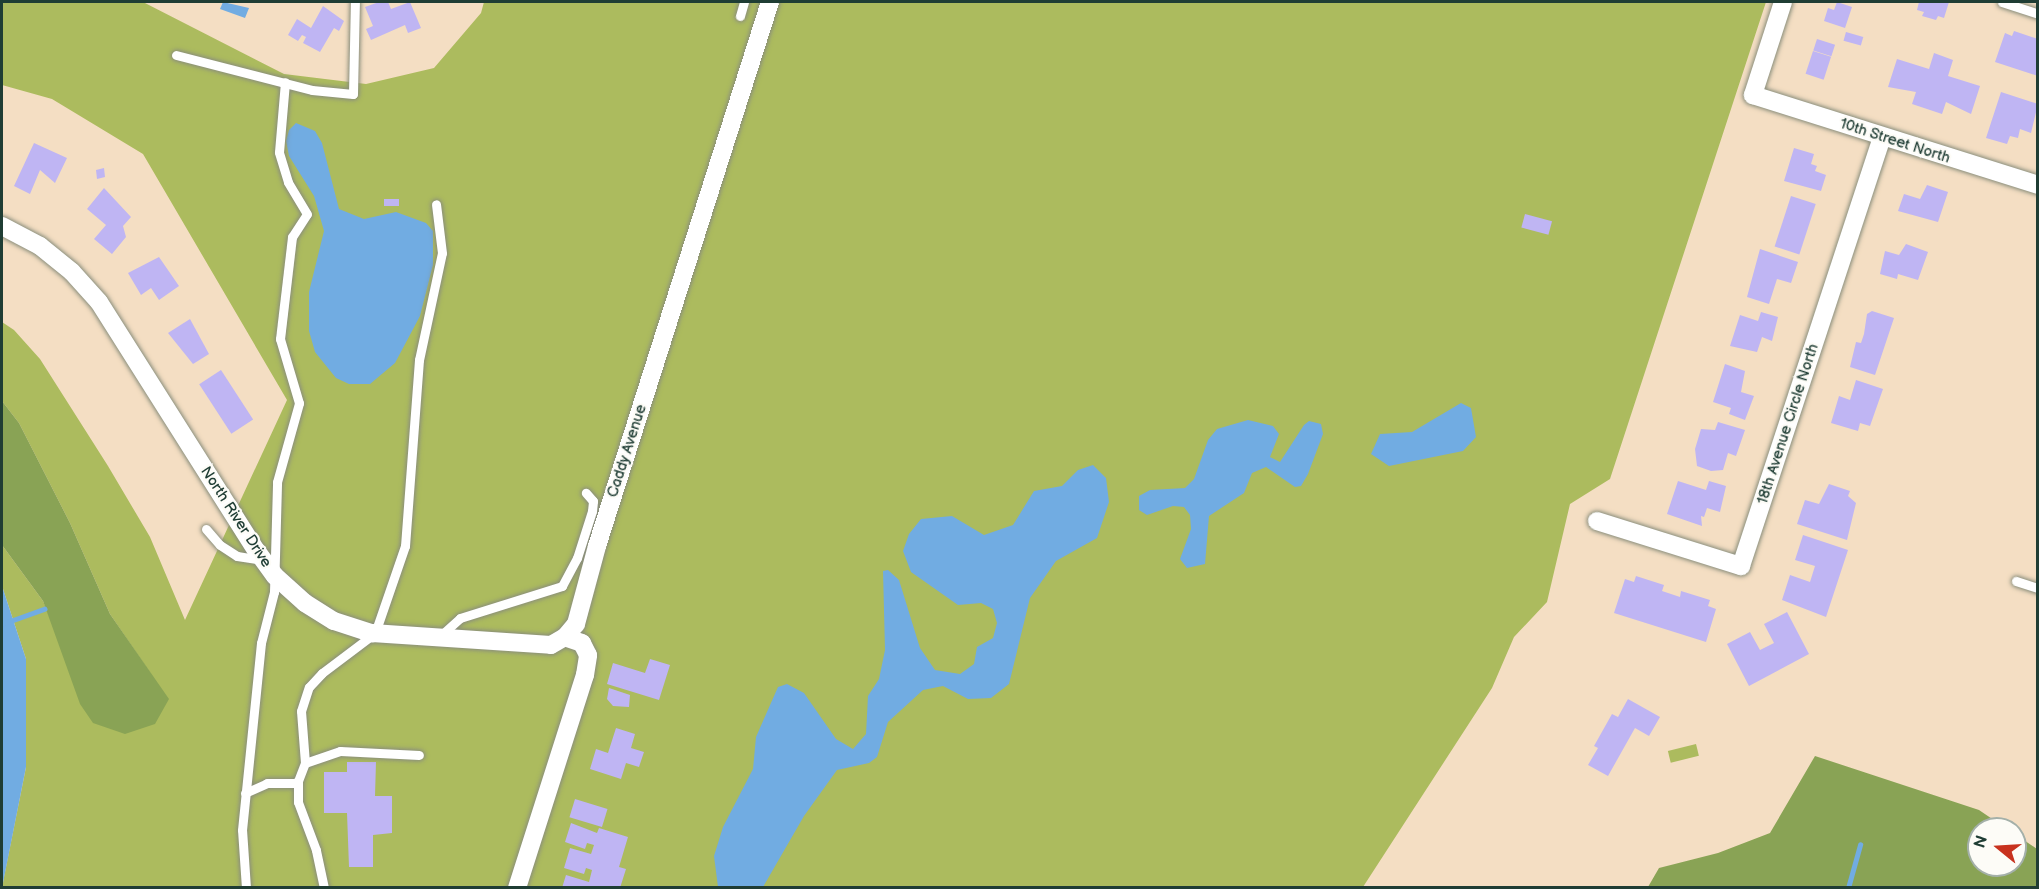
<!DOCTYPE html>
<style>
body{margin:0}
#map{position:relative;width:2039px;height:889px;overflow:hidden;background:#f4dec3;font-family:"Balsamiq Sans",sans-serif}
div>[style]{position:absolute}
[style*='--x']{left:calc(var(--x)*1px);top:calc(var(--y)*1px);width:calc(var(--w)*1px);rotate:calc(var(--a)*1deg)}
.green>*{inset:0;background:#acbb5e;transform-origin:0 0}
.forest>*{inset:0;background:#89a355}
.water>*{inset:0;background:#71ace2}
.stream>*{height:4.5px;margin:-2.25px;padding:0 2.25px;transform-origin:2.25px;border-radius:2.25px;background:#71ace2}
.building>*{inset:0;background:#bfb5f3;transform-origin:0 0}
.roads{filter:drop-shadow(0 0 2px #8a8e7c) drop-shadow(0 0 2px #8a8e7c)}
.lane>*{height:9px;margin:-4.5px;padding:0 4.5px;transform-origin:4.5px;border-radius:4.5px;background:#fff}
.street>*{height:18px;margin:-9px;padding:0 9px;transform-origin:9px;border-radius:9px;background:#fff}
span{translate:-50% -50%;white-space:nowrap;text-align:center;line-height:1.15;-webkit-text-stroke:4.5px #fdfcf7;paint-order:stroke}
.street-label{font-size:15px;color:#1f3d34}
.frame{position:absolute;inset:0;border:3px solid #1f3d34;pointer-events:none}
.north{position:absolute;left:1967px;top:817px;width:60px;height:60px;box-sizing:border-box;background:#fdfcf7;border:2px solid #a4b0a9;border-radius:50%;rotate:288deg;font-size:16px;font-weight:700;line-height:24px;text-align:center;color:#1f3d34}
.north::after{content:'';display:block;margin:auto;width:21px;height:27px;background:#c8321e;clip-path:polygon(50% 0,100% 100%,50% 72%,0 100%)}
</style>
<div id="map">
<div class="green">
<div style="clip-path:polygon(2px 2px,143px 2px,284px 74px,366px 84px,434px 68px,481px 13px,484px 2px,1766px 2px,1610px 479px,1570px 504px,1547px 602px,1514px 637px,1492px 688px,1363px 887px,2px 887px,26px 767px,26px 659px,2px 586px,2px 545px,43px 601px,60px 642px,151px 674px,110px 614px,70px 523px,19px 423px,2px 401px,2px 322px,14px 330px,40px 359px,108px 466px,150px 537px,185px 620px,287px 400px,143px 154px,52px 99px,2px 85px)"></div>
<div style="left:1696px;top:744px;width:12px;height:29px;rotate:76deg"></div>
</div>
<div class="forest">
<div style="clip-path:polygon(2px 401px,19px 423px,70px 523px,110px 614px,169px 699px,155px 724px,125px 734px,93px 723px,80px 704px,43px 601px,2px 545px)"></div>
<div style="clip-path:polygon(1815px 756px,1979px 810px,2007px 829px,1979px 829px,1979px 865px,2015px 865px,2015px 834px,2037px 849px,2037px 887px,1648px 887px,1659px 868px,1718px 853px,1770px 833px)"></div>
</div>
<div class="water">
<div style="clip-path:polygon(223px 2px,249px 8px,245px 18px,220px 9px)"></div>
<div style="clip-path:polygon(296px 123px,315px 131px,322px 143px,339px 209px,364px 219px,396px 212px,426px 223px,433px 231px,433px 265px,420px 316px,395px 363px,370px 384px,349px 384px,336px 378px,315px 352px,309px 331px,309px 292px,324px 231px,314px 196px,289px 156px,286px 141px,289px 130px)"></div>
<div style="clip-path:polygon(1461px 403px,1471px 408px,1476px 437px,1463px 451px,1389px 466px,1371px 454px,1380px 434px,1412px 432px)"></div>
<div style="clip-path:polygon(1248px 420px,1273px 426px,1279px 434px,1270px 457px,1280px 462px,1304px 425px,1309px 421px,1321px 424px,1323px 434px,1308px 474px,1301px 486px,1295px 487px,1266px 467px,1252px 473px,1244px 493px,1209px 516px,1205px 564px,1187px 568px,1180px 559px,1191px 529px,1190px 515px,1184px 507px,1173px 506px,1147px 515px,1139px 510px,1139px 496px,1150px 490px,1185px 488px,1194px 479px,1208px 440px,1217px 429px)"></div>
<div style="clip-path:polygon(1093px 465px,1106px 478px,1109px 502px,1097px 538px,1056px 561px,1030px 598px,1009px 684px,991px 698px,968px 699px,943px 686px,923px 690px,888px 722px,877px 757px,869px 763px,837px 770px,804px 816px,763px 887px,718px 887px,714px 856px,723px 827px,753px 769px,756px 737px,778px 687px,787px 684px,804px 693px,836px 739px,853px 749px,866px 734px,868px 696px,879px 679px,885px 650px,883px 571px,888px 570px,899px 580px,920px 648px,935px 670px,960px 674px,974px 664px,977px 647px,993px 638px,997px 623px,993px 609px,981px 603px,958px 605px,911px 572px,903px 551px,909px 534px,921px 519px,952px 516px,984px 535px,1013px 525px,1034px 491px,1062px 486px,1078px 470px)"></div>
<div style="clip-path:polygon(2px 586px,26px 659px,26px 767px,2px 888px)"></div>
</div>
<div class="stream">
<div style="--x:2;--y:624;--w:45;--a:-19.7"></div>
<div style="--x:1848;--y:888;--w:45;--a:-74.4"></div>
</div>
<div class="building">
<div style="clip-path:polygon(379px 2px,388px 2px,391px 9px,410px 2px,421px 28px,408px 33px,405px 25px,371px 40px,366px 29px,373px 26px,365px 7px)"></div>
<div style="clip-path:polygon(1837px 2px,1852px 7px,1845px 28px,1824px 21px,1828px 8px,1834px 10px)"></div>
<div style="clip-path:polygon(1919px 2px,1949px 2px,1944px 18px,1938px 16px,1936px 20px,1922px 16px,1924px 12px,1917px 10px)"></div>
<div style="clip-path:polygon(323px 6px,344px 21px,339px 31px,334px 28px,320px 52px,303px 43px,306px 37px,302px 35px,298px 41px,288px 35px,297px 19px,311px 28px)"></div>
<div style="clip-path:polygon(2014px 31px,2038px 39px,2038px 76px,1995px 62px,2005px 33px,2012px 36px)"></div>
<div style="left:1846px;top:32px;width:18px;height:9px;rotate:16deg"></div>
<div style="left:1817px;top:39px;width:19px;height:12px;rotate:18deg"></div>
<div style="left:1813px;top:51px;width:19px;height:24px;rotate:18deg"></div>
<div style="clip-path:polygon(1934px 53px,1953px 60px,1948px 76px,1980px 86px,1971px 114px,1946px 102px,1942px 114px,1912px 104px,1916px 92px,1888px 87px,1897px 59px,1929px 69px)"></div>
<div style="clip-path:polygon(2001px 92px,2038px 104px,2031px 133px,2020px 129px,2018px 138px,2010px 136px,2007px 144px,1986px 138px)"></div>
<div style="clip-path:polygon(34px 143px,67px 158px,55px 183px,40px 170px,30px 194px,14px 186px)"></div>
<div style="clip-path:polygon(1794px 148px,1814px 154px,1811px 164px,1817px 166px,1815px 171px,1826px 175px,1821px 191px,1784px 181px)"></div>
<div style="clip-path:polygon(104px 168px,105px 177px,97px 179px,96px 170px)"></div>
<div style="clip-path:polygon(1927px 185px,1948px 192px,1938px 222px,1898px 211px,1904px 194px,1920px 199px)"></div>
<div style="clip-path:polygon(104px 188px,131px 217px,123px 226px,126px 237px,112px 254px,94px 239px,106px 225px,87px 209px)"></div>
<div style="left:1791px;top:196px;width:26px;height:53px;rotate:18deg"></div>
<div style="left:384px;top:199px;width:15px;height:7px"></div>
<div style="left:1525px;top:214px;width:28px;height:14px;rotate:15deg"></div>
<div style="clip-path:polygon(1906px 244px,1928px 252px,1918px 280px,1898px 274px,1897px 279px,1880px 274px,1885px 251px,1899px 255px)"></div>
<div style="clip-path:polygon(1760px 249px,1798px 262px,1791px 283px,1777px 279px,1769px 304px,1747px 297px)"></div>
<div style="clip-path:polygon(159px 257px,179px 286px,159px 300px,151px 288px,141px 295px,128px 273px)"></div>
<div style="clip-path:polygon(1872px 311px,1894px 318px,1875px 375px,1850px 367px,1856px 342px,1861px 343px,1864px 334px,1867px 314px)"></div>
<div style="clip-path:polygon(1761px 312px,1778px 317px,1772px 341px,1762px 337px,1757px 352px,1730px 346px,1740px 315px,1758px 321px)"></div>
<div style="clip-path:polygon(190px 319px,209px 354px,193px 364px,168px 333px)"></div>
<div style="clip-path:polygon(1725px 364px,1745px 371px,1741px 392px,1754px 396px,1745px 420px,1729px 414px,1731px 408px,1713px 402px)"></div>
<div style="left:221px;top:370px;width:59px;height:26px;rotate:57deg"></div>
<div style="clip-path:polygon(1856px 380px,1883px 389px,1870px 426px,1860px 423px,1858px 431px,1831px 423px,1839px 396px,1850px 400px)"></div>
<div style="clip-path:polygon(1718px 422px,1745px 430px,1736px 456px,1728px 453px,1723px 470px,1711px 471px,1697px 466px,1695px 449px,1701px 429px,1715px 430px)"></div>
<div style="clip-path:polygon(1678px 481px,1706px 490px,1709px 481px,1726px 486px,1720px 512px,1707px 508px,1704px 517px,1701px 516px,1702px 526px,1667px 514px)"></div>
<div style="clip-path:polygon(1829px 484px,1850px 491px,1848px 496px,1856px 503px,1847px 540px,1797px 524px,1805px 500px,1819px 504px)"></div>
<div style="clip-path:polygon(1803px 535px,1848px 550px,1826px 617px,1782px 600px,1790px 575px,1810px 582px,1815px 566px,1795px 560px)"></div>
<div style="clip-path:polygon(1636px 576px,1664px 585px,1662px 591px,1680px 597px,1681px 591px,1710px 600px,1708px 606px,1716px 609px,1706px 642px,1614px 613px,1625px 579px,1634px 582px)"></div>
<div style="clip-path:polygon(1787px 612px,1809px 654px,1749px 686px,1727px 644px,1750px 632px,1760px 650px,1774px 643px,1764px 624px)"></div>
<div style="clip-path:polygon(650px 659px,670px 665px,659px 700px,607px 684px,613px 663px,645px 673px)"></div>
<div style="clip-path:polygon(609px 688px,630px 695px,629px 707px,613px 706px,607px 699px)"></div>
<div style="clip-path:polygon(1628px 699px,1660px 717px,1649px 736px,1635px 728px,1608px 776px,1588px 765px,1598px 748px,1594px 746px,1612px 714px,1618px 717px)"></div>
<div style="clip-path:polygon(616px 728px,635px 734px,631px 748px,644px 752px,639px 767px,626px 763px,621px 779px,590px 769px,596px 749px,608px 753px)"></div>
<div style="clip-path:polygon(347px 762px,376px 762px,375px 796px,392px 796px,392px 833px,373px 835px,373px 867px,349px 867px,347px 813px,324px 813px,324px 772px,347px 772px)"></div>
<div style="left:575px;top:799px;width:34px;height:19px;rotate:17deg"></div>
<div style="clip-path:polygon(571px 823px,597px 833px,599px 828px,628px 837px,619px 867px,626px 869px,620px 888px,562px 888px,566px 875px,589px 882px,592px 870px,586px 868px,584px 874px,564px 868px,570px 848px,591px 854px,594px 845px,587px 843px,585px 849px,565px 842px)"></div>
</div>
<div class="roads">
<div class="lane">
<div style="--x:2002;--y:2;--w:38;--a:18"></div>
<div style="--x:740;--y:16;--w:15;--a:-74"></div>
<div style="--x:176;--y:55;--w:140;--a:14.4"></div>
<div style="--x:312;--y:90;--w:41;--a:5.6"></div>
<div style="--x:353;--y:94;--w:92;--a:-88.8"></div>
<div style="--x:206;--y:529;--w:21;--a:49"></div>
<div style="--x:220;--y:545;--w:20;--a:33"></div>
<div style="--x:237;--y:556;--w:25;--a:9"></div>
<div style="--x:2016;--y:581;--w:23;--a:18"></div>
<div style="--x:439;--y:637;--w:28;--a:-42"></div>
<div style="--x:460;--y:618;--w:107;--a:-17.4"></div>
<div style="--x:562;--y:586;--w:32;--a:-62"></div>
<div style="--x:577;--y:558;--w:49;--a:-72.3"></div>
<div style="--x:592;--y:511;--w:10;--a:-84"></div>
<div style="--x:593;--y:501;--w:11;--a:-131"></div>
<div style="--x:305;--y:763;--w:37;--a:-19"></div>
<div style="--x:340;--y:751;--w:79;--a:2.9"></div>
<div style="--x:245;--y:793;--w:24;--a:-24"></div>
<div style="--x:267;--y:783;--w:31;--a:0"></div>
<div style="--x:246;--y:888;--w:58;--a:-93.9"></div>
<div style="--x:242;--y:830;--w:188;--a:-84.2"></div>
<div style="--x:261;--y:643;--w:53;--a:-75.7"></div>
<div style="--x:274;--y:592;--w:110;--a:-88.4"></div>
<div style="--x:277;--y:482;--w:82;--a:-74.4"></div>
<div style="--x:299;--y:403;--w:67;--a:-106.5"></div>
<div style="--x:280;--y:339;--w:103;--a:-83.3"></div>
<div style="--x:292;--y:237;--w:27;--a:-57"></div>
<div style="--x:307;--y:214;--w:37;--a:-121"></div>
<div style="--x:288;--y:182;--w:31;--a:-107"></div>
<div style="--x:279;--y:152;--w:70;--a:-85.1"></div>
<div style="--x:324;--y:888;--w:39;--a:-102"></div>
<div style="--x:316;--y:850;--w:51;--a:-110.6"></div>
<div style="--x:298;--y:802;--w:21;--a:-90"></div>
<div style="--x:298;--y:781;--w:19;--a:-69"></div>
<div style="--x:305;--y:763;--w:52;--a:-94.4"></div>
<div style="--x:301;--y:711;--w:25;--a:-72"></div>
<div style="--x:309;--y:687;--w:19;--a:-47"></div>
<div style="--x:322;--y:673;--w:66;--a:-37"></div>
<div style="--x:375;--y:633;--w:92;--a:-71"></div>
<div style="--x:405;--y:546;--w:187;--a:-85.7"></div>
<div style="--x:419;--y:360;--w:109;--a:-77.9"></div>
<div style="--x:442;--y:253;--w:49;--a:-97"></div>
</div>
<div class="street">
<div style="--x:1783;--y:2;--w:98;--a:107.9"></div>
<div style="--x:1753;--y:95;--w:299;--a:17.5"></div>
<div style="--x:2;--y:226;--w:43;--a:27.8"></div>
<div style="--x:40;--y:246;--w:41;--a:39.1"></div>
<div style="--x:72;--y:272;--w:40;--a:48"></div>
<div style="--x:99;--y:302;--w:294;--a:57.7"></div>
<div style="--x:256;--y:550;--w:32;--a:54"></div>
<div style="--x:275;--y:576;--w:40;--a:42"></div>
<div style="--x:305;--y:603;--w:34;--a:32"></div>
<div style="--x:334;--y:621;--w:40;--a:18"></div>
<div style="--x:372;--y:633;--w:179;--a:3.8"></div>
<div style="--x:551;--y:645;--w:16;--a:-30"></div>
<div style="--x:565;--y:637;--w:17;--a:-50"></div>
<div style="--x:576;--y:624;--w:81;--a:-74.9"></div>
<div style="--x:597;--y:546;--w:571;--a:-72.36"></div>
<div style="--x:1597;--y:521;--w:151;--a:17.4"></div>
<div style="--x:1741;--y:566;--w:451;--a:-71.8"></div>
<div style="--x:517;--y:888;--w:224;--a:-72.3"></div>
<div style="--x:585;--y:675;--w:20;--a:-81"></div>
<div style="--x:588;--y:655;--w:13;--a:-117"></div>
<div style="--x:582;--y:643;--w:18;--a:-161"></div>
</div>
</div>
<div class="street-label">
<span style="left:1895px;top:141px;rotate:18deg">10th Street North</span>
<span style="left:1788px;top:424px;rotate:-72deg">18th Avenue Circle North</span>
<span style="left:627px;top:451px;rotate:-72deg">Caddy Avenue</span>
<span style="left:236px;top:517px;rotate:57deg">North River Drive</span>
</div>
<div class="frame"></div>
<div class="north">N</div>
</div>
